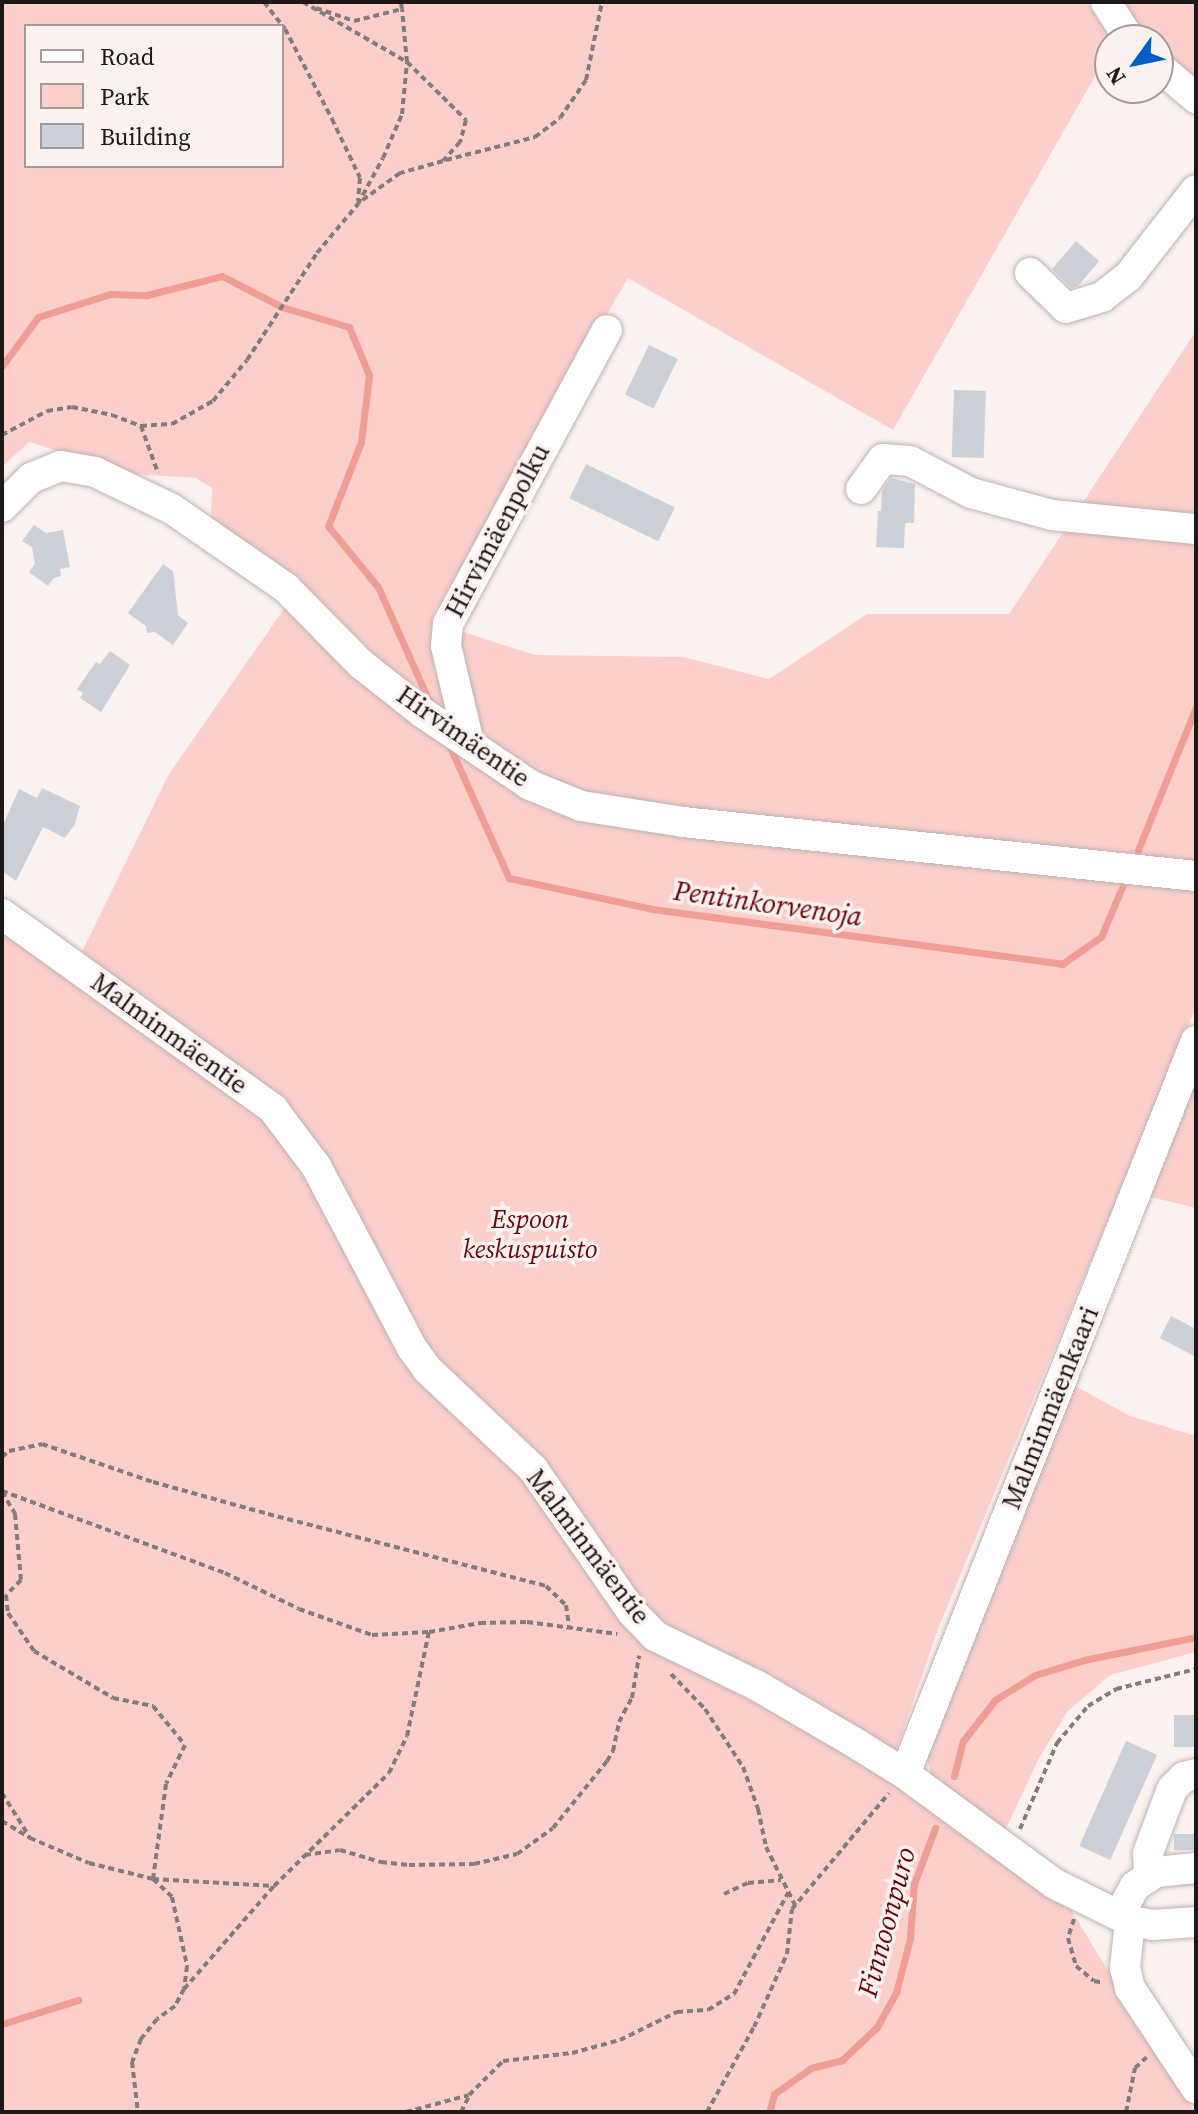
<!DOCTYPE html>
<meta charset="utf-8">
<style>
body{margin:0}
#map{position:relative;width:1198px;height:2114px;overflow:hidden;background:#fbf1ef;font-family:"Source Serif 4",serif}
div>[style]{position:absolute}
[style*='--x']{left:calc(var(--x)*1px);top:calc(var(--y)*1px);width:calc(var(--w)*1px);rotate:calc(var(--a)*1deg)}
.green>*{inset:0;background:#fccfca}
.stream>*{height:7px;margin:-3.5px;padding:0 3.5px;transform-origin:3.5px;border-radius:3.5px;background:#f09d96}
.building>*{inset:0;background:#ccd1d9;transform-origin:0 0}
.path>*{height:4px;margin-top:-2px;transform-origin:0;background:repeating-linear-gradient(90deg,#837c7b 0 6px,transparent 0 10px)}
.roads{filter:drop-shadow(0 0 2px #bcb2b1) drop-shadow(0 0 2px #bcb2b1)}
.minor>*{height:30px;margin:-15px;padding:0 15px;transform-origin:15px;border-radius:15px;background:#fff}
span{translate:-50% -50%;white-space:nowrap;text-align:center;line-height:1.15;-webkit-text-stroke:7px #fbf1ef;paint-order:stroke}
.street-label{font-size:26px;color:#1d1919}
.park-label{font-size:26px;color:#6a050d;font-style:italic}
.water-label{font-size:28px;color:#68020b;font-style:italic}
.frame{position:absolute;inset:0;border:4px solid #1d1919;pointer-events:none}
.legend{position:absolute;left:24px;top:24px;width:260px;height:144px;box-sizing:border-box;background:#fbf1ef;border:2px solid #a29b99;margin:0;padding:10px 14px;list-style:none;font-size:24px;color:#1d1919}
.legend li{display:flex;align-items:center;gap:16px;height:40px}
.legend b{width:40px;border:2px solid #a29b99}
.north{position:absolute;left:1094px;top:24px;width:80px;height:80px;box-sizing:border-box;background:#fbf1ef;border:2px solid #a29b99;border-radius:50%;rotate:237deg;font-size:22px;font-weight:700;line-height:32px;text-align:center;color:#1d1919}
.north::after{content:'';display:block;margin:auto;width:28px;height:36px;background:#015ec7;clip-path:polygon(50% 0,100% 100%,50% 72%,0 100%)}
</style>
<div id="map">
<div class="green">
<div style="clip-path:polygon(evenodd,2px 2px,1086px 2px,1112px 40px,1110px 50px,893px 430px,628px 278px,432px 617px,463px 632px,535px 655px,683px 657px,769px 679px,867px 614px,1009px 614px,1196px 331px,1196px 1007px,938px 1629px,886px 1780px,1055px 1884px,1195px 2112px,2px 2112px,2px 914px,75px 966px,169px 774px,286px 606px,264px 556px,211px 517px,212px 488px,196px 478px,133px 474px,29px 442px,2px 467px,2px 2px,26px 26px,282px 26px,282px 166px,26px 166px,26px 26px)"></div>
<div style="clip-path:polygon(1123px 2px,1196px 2px,1196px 80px,1162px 53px,1158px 40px,1150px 40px,1127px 14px)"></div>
<div style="clip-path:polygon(1196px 1068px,1196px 1208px,1147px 1196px)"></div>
<div style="clip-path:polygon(1075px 1386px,1130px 1416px,1196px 1436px,1196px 1652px,1110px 1675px,1067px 1712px,1039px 1758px,1004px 1833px,933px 1782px,926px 1753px)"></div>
</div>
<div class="stream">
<div style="--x:2;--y:366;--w:61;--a:-53.7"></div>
<div style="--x:38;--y:317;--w:76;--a:-17.7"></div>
<div style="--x:110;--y:294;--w:37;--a:2"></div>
<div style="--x:147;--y:295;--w:77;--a:-14.2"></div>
<div style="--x:222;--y:276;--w:68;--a:27.3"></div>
<div style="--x:282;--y:307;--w:70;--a:16.6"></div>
<div style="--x:349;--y:327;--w:52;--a:67.4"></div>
<div style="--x:369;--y:375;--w:67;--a:96.8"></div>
<div style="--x:361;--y:442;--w:90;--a:111.4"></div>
<div style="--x:328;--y:526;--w:79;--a:50.7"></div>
<div style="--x:378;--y:587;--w:125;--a:65.9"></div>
<div style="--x:450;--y:747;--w:144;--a:65.8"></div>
<div style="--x:509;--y:878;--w:146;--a:12.2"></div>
<div style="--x:652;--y:909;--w:414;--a:7.6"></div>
<div style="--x:1062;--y:964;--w:47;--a:-34.7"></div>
<div style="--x:1101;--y:937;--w:56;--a:-67.1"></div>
<div style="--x:1138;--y:850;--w:154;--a:-67.9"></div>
<div style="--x:954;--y:1776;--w:36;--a:-76"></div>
<div style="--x:963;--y:1741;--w:52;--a:-52"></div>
<div style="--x:995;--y:1700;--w:47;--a:-32"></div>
<div style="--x:1035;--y:1675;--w:51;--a:-17"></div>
<div style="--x:1084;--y:1660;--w:114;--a:-11.6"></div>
<div style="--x:2;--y:2024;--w:80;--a:-17.5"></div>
<div style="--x:769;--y:2112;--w:19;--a:-74"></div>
<div style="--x:774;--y:2094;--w:45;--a:-35.1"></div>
<div style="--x:811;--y:2068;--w:32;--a:-14"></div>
<div style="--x:842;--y:2060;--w:48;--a:-43.3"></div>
<div style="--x:877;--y:2027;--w:39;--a:-61"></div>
<div style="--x:896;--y:1993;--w:57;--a:-75.7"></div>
<div style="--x:910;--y:1938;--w:54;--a:-85.8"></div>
<div style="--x:914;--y:1884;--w:60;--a:-69.4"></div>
</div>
<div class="building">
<div style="clip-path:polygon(1076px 241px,1099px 261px,1078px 286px,1071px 288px,1052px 269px)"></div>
<div style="left:649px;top:345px;width:32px;height:55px;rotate:26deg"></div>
<div style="left:954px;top:390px;width:32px;height:67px;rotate:2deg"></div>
<div style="left:586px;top:464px;width:99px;height:38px;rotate:26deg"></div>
<div style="clip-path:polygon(891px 478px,915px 484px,914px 523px,905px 523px,904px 548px,876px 547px,878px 511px,881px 511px,882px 491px)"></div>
<div style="clip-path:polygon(34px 525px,46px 533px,63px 530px,70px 567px,60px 569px,61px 576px,54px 578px,48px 586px,29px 572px,35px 564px,32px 547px,22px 541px)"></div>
<div style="clip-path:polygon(163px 564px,173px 571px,178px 615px,188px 623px,173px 645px,155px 632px,147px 633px,146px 626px,128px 613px)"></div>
<div style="clip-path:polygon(110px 651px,130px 665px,101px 712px,80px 698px,83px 693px,77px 689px,96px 662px,100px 664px)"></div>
<div style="clip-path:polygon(42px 788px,80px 806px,75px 824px,65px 838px,43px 827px,16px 881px,2px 871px,2px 827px,19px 789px,37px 798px)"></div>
<div style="clip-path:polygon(1171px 1316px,1196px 1329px,1196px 1357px,1160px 1338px)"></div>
<div style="left:1196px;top:1715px;width:32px;height:22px;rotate:90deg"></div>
<div style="left:1126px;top:1741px;width:34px;height:115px;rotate:24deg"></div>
<div style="left:1196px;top:1834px;width:16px;height:22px;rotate:90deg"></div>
</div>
<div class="path">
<div style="--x:264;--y:2;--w:34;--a:52"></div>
<div style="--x:285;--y:29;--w:102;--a:62.4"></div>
<div style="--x:332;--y:119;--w:65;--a:64.6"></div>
<div style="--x:360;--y:178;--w:23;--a:95"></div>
<div style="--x:303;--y:2;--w:120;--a:30"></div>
<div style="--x:407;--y:62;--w:83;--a:44.5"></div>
<div style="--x:466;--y:120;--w:23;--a:105"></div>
<div style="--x:460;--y:142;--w:25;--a:132"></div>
<div style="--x:443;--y:161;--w:45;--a:164.4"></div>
<div style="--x:400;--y:173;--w:49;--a:144.1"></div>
<div style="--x:316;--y:8;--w:40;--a:18.9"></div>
<div style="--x:354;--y:21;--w:49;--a:-14"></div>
<div style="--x:402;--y:9;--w:7;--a:-98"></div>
<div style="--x:446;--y:160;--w:92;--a:-14.5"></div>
<div style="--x:535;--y:137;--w:31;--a:-37"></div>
<div style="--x:560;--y:118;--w:46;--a:-55.6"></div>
<div style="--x:586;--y:80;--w:80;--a:-78.4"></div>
<div style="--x:141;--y:426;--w:50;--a:70.1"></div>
<div style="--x:2;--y:435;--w:51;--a:-28.1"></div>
<div style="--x:47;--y:411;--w:25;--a:-9"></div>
<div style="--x:72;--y:407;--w:41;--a:11.3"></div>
<div style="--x:112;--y:415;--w:31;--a:21"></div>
<div style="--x:141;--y:426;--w:31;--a:-4"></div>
<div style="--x:172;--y:424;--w:47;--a:-29.3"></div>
<div style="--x:213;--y:401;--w:53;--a:-50.3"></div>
<div style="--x:247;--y:360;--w:128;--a:-56.8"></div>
<div style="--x:317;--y:253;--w:64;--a:-50.1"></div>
<div style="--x:358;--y:204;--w:52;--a:-61.5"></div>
<div style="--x:383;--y:158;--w:48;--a:-66.6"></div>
<div style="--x:402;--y:114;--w:52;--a:-84.5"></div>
<div style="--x:407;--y:62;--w:53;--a:-95.4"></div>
<div style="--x:2;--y:1457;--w:9;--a:-41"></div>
<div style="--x:9;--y:1451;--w:34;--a:-12"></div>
<div style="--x:42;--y:1444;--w:117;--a:18.9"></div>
<div style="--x:153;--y:1482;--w:119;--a:15.5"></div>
<div style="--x:268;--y:1514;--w:287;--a:14.5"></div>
<div style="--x:546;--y:1586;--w:28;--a:44"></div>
<div style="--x:566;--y:1605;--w:21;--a:82"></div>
<div style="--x:2;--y:1491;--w:238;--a:20.2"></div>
<div style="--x:225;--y:1573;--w:82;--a:25.9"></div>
<div style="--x:299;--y:1609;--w:77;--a:19.6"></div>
<div style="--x:372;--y:1635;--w:57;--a:-3"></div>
<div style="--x:429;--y:1632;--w:52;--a:-10"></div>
<div style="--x:480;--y:1623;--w:47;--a:-1.2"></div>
<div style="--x:527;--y:1622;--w:91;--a:7.6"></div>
<div style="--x:2;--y:1492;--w:26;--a:59"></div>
<div style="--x:15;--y:1514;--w:66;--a:84.8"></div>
<div style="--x:21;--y:1580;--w:21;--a:135"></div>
<div style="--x:6;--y:1595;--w:18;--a:84"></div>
<div style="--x:8;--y:1613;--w:46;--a:55.6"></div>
<div style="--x:34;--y:1651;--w:92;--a:30.7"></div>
<div style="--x:113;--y:1698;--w:41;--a:11.3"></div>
<div style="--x:153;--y:1706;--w:50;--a:50.6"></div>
<div style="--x:185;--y:1745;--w:43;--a:116"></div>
<div style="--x:166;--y:1784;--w:96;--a:97.8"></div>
<div style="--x:153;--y:1879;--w:121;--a:3.3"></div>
<div style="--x:671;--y:1674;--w:49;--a:45.8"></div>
<div style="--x:705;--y:1709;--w:69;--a:56.8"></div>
<div style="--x:743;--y:1767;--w:45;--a:70.3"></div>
<div style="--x:758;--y:1809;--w:39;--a:78"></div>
<div style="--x:766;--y:1847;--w:65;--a:63.4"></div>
<div style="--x:2;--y:1793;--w:51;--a:57.9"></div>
<div style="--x:2;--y:1821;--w:33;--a:31"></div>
<div style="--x:30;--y:1838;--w:64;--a:23"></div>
<div style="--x:89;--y:1863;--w:66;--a:14"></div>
<div style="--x:153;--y:1879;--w:26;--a:43"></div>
<div style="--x:172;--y:1897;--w:71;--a:77.7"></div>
<div style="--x:187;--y:1966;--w:23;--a:97"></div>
<div style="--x:184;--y:1989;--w:19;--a:118"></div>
<div style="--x:175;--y:2006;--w:22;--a:144"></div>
<div style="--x:157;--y:2019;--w:26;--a:129"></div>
<div style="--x:141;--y:2039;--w:25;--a:111"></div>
<div style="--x:132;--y:2062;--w:50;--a:83.2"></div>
<div style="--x:1020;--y:1829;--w:94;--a:-66.7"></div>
<div style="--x:1057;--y:1743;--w:48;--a:-50"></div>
<div style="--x:1088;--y:1706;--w:33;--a:-31"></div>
<div style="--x:1116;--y:1689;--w:82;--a:-14"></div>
<div style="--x:305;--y:1855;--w:35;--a:-8"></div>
<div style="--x:340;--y:1850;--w:43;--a:16.3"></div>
<div style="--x:381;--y:1862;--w:28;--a:6"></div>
<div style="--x:409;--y:1865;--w:65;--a:-0.9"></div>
<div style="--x:474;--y:1864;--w:44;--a:-13.1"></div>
<div style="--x:517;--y:1854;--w:44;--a:-35.8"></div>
<div style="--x:553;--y:1828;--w:86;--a:-51.1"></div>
<div style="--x:607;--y:1761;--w:12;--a:-59"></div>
<div style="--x:613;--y:1751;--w:30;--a:-78"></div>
<div style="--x:619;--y:1722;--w:27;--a:-62"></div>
<div style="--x:632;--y:1698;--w:43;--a:-80.5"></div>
<div style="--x:724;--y:1894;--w:26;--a:-25"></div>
<div style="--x:748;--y:1883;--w:33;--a:-5"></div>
<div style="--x:1074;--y:1919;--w:20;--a:108"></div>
<div style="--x:1068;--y:1938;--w:29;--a:74"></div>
<div style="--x:1076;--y:1966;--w:23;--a:40"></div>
<div style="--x:1094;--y:1981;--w:10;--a:11"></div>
<div style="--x:184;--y:1989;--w:137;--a:-48.9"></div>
<div style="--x:274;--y:1886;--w:161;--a:-44.5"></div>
<div style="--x:389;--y:1773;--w:41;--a:-64.1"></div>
<div style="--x:407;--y:1736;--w:106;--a:-78.1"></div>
<div style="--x:406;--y:2112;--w:65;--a:-15.1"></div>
<div style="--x:469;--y:2095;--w:48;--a:-45"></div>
<div style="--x:503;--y:2061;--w:69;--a:-6.6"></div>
<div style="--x:572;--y:2053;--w:50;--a:-15.2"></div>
<div style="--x:620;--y:2040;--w:64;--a:-26.2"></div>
<div style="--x:677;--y:2012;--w:31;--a:-4"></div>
<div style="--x:708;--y:2010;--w:31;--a:-32"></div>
<div style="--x:734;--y:1994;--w:115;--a:-61.9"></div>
<div style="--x:461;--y:2112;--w:18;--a:-63"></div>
<div style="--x:707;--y:2112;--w:97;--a:-61.1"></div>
<div style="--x:754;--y:2027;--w:80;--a:-65.7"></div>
<div style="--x:787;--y:1954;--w:45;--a:-83.7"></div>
<div style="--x:792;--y:1909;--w:151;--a:-50.1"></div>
<div style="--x:1126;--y:2112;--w:45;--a:-78.4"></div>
<div style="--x:1135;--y:2068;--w:16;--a:-43"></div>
</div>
<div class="roads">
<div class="minor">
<div style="--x:1106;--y:2;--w:45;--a:57.7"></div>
<div style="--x:1158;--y:66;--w:50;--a:40.1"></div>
<div style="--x:1030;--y:273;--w:50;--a:44.2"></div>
<div style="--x:1066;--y:308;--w:38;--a:-17"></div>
<div style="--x:1102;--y:297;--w:33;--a:-38"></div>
<div style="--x:1128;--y:277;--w:110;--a:-52"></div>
<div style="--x:861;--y:489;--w:37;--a:-54"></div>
<div style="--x:883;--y:459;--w:27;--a:4"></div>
<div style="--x:910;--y:461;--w:69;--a:27.7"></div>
<div style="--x:971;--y:493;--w:84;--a:15.2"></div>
<div style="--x:1052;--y:515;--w:145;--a:5.6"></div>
<div style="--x:2;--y:507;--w:41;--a:-45"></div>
<div style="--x:31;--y:478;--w:32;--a:-22"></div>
<div style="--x:61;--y:466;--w:35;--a:10"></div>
<div style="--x:95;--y:472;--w:85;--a:25.7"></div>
<div style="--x:172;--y:509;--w:139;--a:34.7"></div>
<div style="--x:286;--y:588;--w:107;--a:45.4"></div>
<div style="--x:361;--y:664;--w:79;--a:38.3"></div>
<div style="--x:423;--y:713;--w:129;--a:33.9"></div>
<div style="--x:530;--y:785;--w:55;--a:22.4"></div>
<div style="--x:581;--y:806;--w:103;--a:8.9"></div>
<div style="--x:683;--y:822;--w:516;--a:6.01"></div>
<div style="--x:469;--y:743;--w:100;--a:-103.3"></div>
<div style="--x:446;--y:646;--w:22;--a:-85"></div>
<div style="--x:448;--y:624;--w:334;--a:-61.6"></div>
<div style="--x:2;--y:914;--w:334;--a:35.7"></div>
<div style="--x:273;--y:1109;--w:71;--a:53"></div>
<div style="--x:316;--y:1166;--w:206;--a:62.2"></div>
<div style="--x:412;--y:1348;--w:26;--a:54"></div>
<div style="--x:427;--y:1369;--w:146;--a:43.3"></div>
<div style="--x:533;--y:1469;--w:174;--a:55.3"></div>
<div style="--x:632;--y:1612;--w:33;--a:46"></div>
<div style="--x:655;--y:1636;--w:112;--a:25.9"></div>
<div style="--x:756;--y:1685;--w:111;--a:30.3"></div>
<div style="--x:852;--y:1741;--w:62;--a:31.9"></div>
<div style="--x:905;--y:1774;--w:186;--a:36.3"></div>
<div style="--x:1055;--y:1884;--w:84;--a:26.3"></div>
<div style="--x:1130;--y:1921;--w:22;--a:10"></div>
<div style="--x:1152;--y:1925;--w:44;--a:-3.9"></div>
<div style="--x:905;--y:1774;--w:789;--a:-68.35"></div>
<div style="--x:1149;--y:1877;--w:24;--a:-92"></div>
<div style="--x:1148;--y:1853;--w:68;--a:-69.4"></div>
<div style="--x:1172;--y:1789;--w:17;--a:-45"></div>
<div style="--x:1184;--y:1777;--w:12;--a:-14"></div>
<div style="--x:1119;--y:1915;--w:33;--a:-61"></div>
<div style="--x:1135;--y:1886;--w:25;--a:-34"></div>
<div style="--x:1156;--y:1872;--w:40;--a:-5.7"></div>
<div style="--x:1130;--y:1921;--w:47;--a:96.1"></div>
<div style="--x:1125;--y:1968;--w:21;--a:76"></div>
<div style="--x:1130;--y:1988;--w:120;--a:56.6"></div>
</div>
</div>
<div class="street-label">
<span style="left:498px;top:531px;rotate:-62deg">Hirvimäenpolku</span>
<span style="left:463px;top:737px;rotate:35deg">Hirvimäentie</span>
<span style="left:169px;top:1034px;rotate:36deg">Malminmäentie</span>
<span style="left:1051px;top:1408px;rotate:-68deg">Malminmäenkaari</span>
<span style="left:588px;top:1547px;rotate:53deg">Malminmäentie</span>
</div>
<div class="park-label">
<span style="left:530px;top:1235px">Espoon<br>keskuspuisto</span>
</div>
<div class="water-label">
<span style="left:768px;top:903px;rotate:8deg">Pentinkorvenoja</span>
<span style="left:886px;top:1922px;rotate:-75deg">Finnoonpuro</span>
</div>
<div class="frame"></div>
<ul class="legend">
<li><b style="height:10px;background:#fff"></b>Road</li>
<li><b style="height:22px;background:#fccfca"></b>Park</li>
<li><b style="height:22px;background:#ccd1d9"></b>Building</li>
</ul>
<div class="north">N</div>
</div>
